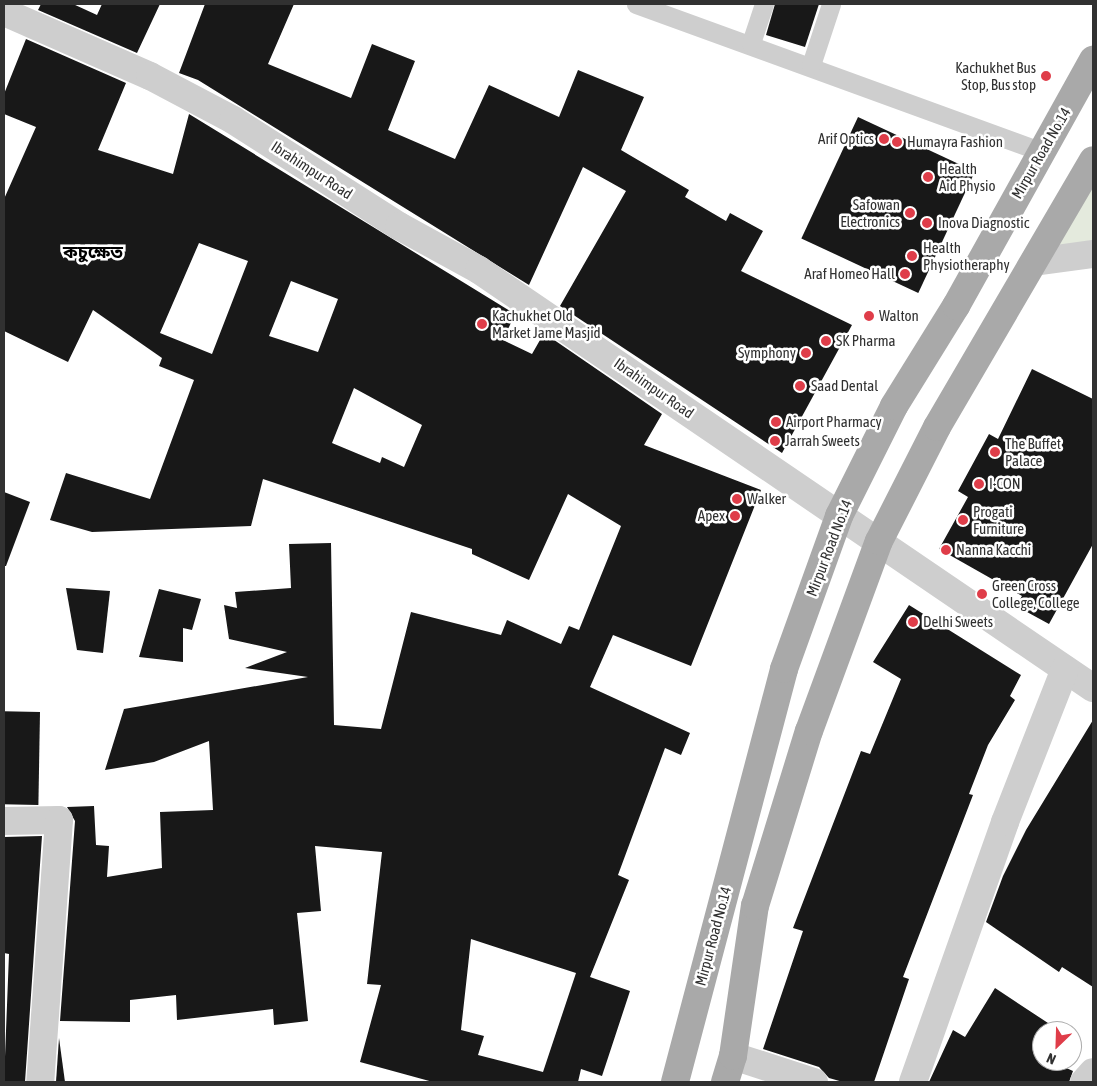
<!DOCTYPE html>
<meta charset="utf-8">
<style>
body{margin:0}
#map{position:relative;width:1097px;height:1086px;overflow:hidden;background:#fff;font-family:"Asap Condensed","Noto Sans Bengali",sans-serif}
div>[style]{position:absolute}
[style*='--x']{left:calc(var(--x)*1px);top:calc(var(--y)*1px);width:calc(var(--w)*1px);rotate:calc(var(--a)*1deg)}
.green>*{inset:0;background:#e4eadd}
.building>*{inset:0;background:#181818;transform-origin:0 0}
.lane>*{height:19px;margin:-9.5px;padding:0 9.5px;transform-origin:9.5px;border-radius:9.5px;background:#cecece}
.street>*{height:28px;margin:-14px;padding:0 14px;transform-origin:14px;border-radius:14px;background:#cecece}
.primary>*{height:28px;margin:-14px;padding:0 14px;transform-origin:14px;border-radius:14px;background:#a9a9a9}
.dots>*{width:14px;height:14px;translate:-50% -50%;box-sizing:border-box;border:2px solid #fff;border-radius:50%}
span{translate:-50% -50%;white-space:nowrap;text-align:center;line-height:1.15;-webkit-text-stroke:5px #fff;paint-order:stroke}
.poi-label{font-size:15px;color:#313131}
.right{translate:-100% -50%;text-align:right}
.left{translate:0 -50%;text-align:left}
.street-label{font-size:15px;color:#313131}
.quarter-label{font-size:18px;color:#000;font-weight:700}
.frame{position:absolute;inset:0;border:5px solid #313131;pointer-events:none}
.north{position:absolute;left:1032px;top:1021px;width:50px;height:50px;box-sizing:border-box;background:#fff;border:1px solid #adadad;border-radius:50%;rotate:204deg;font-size:14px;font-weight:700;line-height:20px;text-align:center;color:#313131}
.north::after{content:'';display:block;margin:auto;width:18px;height:22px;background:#df3d49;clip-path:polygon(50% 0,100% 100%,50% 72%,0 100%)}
</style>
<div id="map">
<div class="green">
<div style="clip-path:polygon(1093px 181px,1093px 244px,1052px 251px)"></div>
</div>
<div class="building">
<div style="clip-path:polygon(41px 4px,73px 4px,97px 15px,102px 4px,160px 4px,137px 53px,38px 10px)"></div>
<div style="clip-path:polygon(205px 4px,294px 4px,268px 64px,351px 98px,372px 44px,415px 61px,388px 130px,455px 159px,489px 85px,559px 117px,578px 70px,644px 97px,621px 150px,689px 190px,685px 197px,726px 221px,730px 213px,763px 231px,741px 271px,852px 325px,782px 453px,560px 306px,626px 191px,583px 167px,529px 285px,198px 80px,179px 73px)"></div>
<div style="clip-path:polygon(775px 4px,819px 4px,805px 47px,766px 35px)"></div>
<div style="clip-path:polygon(evenodd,26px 39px,126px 83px,98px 150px,173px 174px,189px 114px,515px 314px,503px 340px,532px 354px,544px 333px,662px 414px,644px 445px,761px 490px,691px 666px,613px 635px,590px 687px,690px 733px,681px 755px,665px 748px,618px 875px,629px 880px,590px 977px,630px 991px,602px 1076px,581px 1069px,578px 1082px,433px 1082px,360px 1062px,381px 985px,367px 984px,382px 852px,315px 846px,321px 911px,297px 913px,308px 1021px,274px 1025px,273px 1009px,177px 1020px,176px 995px,130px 1000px,130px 1022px,60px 1021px,75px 821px,67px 807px,94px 806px,96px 845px,109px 846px,107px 877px,162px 868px,160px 812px,213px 810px,209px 741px,154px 762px,105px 770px,124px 709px,308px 677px,245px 668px,287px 652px,229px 639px,224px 605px,237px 608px,235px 592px,291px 588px,289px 544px,331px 543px,334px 725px,381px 729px,411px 612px,501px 635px,507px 620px,561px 644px,569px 626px,579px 630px,621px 526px,568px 494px,529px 580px,472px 554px,472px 549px,263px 479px,251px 526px,92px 532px,50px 520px,66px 473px,150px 499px,194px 380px,159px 366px,162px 358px,93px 310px,68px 362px,4px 331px,4px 199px,36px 127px,4px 114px,4px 94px,26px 39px,199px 243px,248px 261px,212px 354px,160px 333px,199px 243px,26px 39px,291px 281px,338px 299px,318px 352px,269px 336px,291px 281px,26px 39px,354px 388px,422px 425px,404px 467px,382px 457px,380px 463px,332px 443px,354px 388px,26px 39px,471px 939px,576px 973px,543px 1072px,478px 1055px,484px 1036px,461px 1030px,471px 939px)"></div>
<div style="left:858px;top:117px;width:129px;height:134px;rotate:25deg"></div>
<div style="clip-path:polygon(1032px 369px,1093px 399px,1093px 544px,1049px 624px,1016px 606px,1022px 596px,939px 549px,968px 497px,958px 491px,989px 434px,998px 439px)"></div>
<div style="clip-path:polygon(4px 492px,30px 502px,6px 566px,4px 566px)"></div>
<div style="clip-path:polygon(66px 588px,110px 591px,103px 653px,77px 650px)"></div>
<div style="clip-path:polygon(159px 589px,201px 599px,192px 630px,183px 628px,183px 662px,139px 657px)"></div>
<div style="clip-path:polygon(909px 605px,1021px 675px,1010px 696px,1015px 700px,988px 745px,969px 794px,973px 795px,903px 977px,909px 979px,874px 1082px,843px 1082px,829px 1078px,819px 1067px,763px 1049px,803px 931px,793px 928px,861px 751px,870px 754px,901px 679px,873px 662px)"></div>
<div style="left:40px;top:712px;width:93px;height:36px;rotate:91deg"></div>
<div style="clip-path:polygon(1093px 720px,1093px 987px,1062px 967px,1059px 972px,986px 922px,1003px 876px,1026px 830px)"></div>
<div style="clip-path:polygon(42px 836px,25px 1082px,4px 1082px,9px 954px,4px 953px,4px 837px)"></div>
<div style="clip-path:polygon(995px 988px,1051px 1025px,1042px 1031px,1033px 1053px,1073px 1071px,1069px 1082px,929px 1082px,953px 1030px,965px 1037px)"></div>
<div style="clip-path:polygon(59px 1038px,65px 1082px,56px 1082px)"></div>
</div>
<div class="lane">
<div style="--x:636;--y:4;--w:433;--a:20"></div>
<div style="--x:751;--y:43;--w:41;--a:-71.6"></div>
<div style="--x:811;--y:65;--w:64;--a:-71.8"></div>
</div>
<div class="street">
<div style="--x:4;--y:12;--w:159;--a:23.7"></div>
<div style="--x:150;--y:76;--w:94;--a:27.9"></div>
<div style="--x:233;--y:120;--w:197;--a:32.6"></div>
<div style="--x:399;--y:226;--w:91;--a:28.8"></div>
<div style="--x:479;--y:270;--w:743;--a:34.25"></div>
<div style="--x:1034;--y:262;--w:60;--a:-7.7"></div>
<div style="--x:4;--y:821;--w:55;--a:-1"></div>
<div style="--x:59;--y:820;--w:263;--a:94.1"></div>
<div style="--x:733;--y:1056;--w:85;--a:17.8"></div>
<div style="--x:913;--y:1082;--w:276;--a:-70.5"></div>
<div style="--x:1005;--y:822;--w:164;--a:-68.6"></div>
<div style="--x:1084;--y:1082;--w:13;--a:-48"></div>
</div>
<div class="primary">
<div style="--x:675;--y:1082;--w:427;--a:-75.2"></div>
<div style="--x:784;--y:669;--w:163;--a:-70.2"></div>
<div style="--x:839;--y:516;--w:123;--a:-63.4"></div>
<div style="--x:894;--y:406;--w:118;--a:-58.2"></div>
<div style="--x:956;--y:306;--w:282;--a:-60.9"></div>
<div style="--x:725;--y:1082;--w:27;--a:-73"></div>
<div style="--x:733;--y:1056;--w:152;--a:-81.7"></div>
<div style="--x:755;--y:906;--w:183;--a:-72.9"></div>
<div style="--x:809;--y:731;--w:202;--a:-69.8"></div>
<div style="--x:879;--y:541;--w:128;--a:-63"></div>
<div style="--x:937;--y:427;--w:309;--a:-59.7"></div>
</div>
<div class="dots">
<div style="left:1046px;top:76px;background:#df3d49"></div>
<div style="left:884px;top:139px;background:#df3d49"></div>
<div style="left:897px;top:142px;background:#df3d49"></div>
<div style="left:928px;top:177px;background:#df3d49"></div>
<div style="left:910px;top:213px;background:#df3d49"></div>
<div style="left:927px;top:223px;background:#df3d49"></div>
<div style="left:912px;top:256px;background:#df3d49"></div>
<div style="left:905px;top:274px;background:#df3d49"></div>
<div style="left:869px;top:316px;background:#df3d49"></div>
<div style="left:482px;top:324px;background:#df3d49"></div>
<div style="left:826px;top:341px;background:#df3d49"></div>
<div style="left:806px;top:353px;background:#df3d49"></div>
<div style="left:800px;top:386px;background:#df3d49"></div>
<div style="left:776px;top:422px;background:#df3d49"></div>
<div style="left:775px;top:441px;background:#df3d49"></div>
<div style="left:995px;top:452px;background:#df3d49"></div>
<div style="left:979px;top:484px;background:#df3d49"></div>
<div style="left:737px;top:499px;background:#df3d49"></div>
<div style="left:735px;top:516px;background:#df3d49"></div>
<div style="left:963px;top:520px;background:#df3d49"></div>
<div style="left:946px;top:550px;background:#df3d49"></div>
<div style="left:982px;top:594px;background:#df3d49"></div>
<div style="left:913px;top:622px;background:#df3d49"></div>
</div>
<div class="poi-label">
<span class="right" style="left:1036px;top:76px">Kachukhet Bus<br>Stop, Bus stop</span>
<span class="right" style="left:874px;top:139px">Arif Optics</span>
<span class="left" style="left:907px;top:142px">Humayra Fashion</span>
<span class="left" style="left:939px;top:177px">Health<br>Aid Physio</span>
<span class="right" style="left:900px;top:213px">Safowan<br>Electronics</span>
<span class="left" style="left:938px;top:223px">Inova Diagnostic</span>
<span class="left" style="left:923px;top:256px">Health<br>Physiotheraphy</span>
<span class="right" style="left:895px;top:274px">Araf Homeo Hall</span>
<span class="left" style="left:492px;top:324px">Kachukhet Old<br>Market Jame Masjid</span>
<span class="left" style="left:879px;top:316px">Walton</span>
<span class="left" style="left:836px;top:341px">SK Pharma</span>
<span class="right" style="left:796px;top:353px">Symphony</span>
<span class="left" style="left:811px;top:386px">Saad Dental</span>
<span class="left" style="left:786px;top:422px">Airport Pharmacy</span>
<span class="left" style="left:785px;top:441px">Jarrah Sweets</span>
<span class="left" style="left:1005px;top:452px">The Buffet<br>Palace</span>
<span class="left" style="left:989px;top:484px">I-CON</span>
<span class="left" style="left:747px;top:499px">Walker</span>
<span class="left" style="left:973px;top:520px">Progati<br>Furniture</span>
<span class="right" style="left:725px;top:516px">Apex</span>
<span class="left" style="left:956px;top:550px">Nanna Kacchi</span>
<span class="left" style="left:992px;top:594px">Green Cross<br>College, College</span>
<span class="left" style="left:923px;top:622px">Delhi Sweets</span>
</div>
<div class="street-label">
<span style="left:1041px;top:153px;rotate:-60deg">Mirpur Road No.14</span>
<span style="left:312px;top:170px;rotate:33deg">Ibrahimpur Road</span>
<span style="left:654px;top:388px;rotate:35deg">Ibrahimpur Road</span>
<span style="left:829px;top:548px;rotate:-69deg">Mirpur Road No.14</span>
<span style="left:713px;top:936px;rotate:-75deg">Mirpur Road No.14</span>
</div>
<div class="quarter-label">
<span style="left:93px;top:252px">কচুক্ষেত</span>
</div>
<div class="frame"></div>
<div class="north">N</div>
</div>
